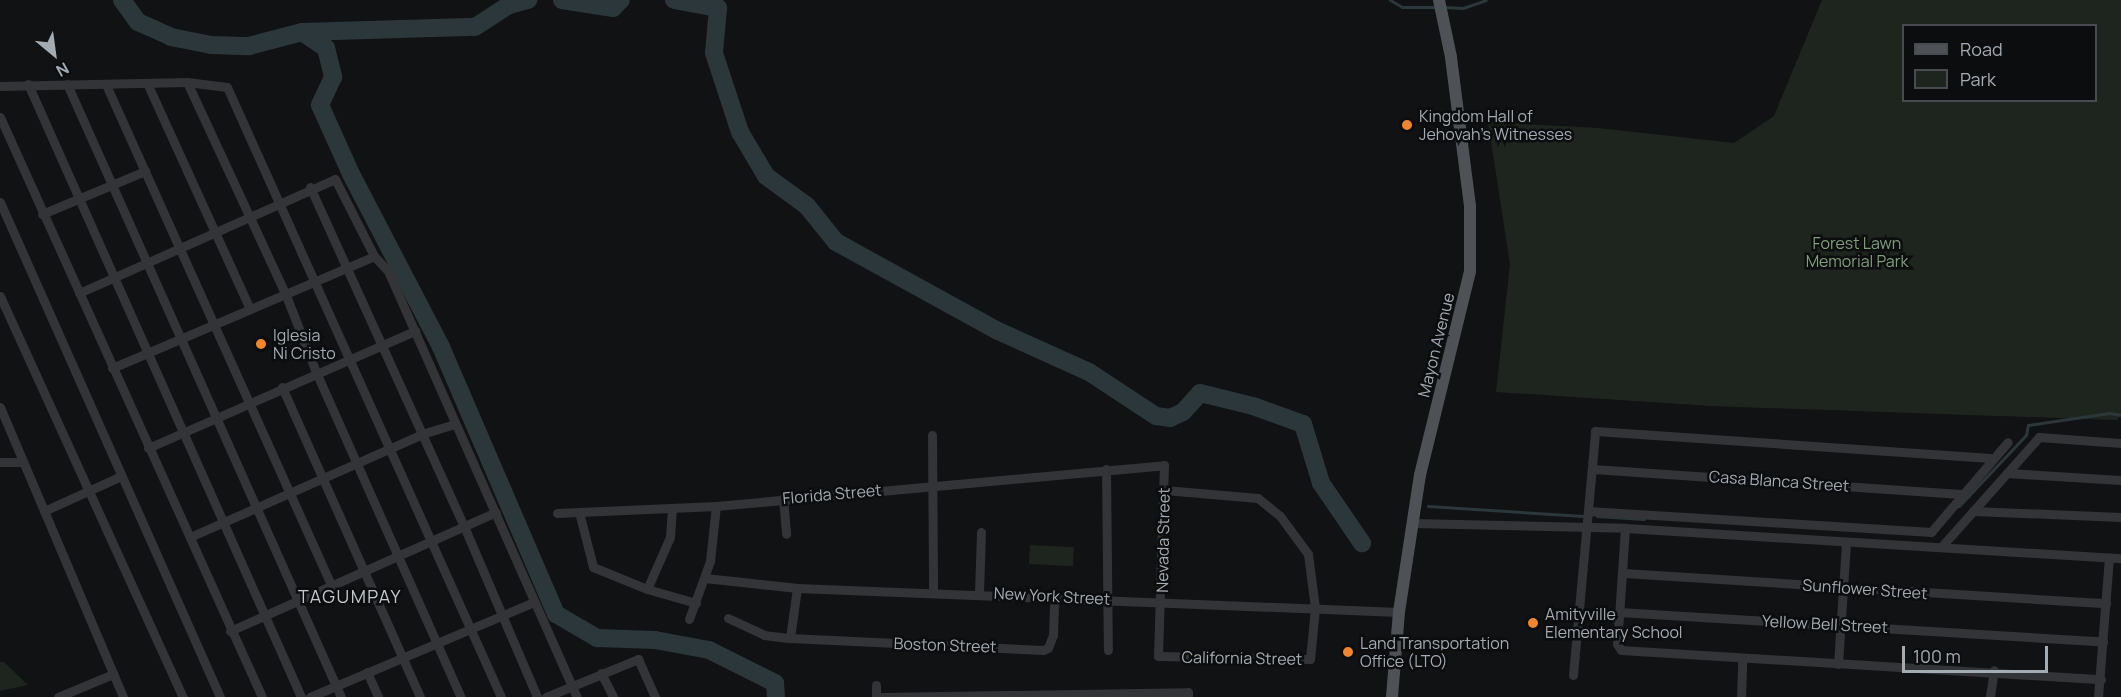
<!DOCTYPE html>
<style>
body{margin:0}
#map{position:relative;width:2121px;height:697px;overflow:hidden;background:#111213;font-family:Manrope,sans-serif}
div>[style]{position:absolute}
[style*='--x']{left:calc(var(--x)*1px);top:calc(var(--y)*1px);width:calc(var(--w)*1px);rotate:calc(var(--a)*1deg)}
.green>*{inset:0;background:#1e251e;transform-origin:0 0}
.stream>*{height:3px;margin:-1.5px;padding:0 1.5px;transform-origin:1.5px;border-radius:1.5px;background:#2b373b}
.river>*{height:18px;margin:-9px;padding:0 9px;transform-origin:9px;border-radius:9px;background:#2b373b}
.minor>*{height:9px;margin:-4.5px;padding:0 4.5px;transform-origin:4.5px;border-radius:4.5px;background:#323438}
.major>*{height:12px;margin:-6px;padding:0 6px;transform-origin:6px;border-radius:6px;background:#4e5257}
.dots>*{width:16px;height:16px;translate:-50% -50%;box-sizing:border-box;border:3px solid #0c0d0e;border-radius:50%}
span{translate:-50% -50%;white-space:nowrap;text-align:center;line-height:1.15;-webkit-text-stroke:5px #0c0d0e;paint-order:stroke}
.poi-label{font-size:16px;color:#a3abb3}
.left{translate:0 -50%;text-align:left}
.park-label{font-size:16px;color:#7f9e7a}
.street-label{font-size:16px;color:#a3abb3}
.neighbourhood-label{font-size:18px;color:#c4c9cf;letter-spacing:1.5px}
.legend{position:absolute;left:1902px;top:24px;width:195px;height:78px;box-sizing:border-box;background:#0c0d0e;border:2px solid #484c50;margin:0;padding:8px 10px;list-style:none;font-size:18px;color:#a3abb3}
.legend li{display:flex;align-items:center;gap:12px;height:30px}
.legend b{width:30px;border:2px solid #484c50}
.north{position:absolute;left:24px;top:24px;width:60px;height:60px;-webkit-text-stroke:4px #0c0d0e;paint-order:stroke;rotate:151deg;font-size:16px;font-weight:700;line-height:24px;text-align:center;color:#a3abb3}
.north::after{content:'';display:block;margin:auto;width:21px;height:27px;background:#a3abb3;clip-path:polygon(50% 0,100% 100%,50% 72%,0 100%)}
.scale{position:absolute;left:1902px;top:646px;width:146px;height:27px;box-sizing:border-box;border:3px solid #a3abb3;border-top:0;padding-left:8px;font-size:18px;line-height:21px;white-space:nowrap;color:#a3abb3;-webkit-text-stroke:4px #0c0d0e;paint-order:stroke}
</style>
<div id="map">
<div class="green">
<div style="clip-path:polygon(evenodd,1822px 0,2121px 0,2121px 415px,2117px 420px,1711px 406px,1496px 392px,1510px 264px,1488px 122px,1598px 128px,1734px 143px,1774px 116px,1822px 0,1904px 26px,2096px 26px,2096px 100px,1904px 100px,1904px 26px)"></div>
<div style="left:1030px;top:545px;width:44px;height:19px;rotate:3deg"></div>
<div style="clip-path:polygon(0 662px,4px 662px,28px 685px,0 691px)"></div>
</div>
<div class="stream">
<div style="--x:1390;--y:0;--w:14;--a:30"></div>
<div style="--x:1402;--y:7;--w:35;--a:0"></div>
<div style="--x:1444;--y:7;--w:19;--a:3"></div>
<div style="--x:1463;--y:8;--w:24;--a:-19"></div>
<div style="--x:1428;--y:506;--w:156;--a:3.7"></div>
<div style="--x:1959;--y:506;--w:98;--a:-46.7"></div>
<div style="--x:2026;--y:435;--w:10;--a:-79"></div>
<div style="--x:2028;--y:425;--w:82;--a:-8.4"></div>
<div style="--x:2109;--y:413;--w:12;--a:9"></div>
<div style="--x:1597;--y:516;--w:47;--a:3.7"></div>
</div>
<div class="river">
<div style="--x:122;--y:0;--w:27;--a:54"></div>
<div style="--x:138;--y:22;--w:36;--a:24"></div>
<div style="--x:171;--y:37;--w:41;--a:11.3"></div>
<div style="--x:211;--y:45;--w:38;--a:2"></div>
<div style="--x:249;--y:46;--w:55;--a:-14.8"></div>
<div style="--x:302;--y:32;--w:173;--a:-1.7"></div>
<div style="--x:475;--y:27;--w:40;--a:-32.9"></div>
<div style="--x:509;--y:5;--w:20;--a:-15"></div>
<div style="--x:562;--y:0;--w:52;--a:8.9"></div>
<div style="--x:613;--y:8;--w:11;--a:-45"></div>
<div style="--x:674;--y:0;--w:45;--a:10.3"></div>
<div style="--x:718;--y:8;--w:45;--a:95.1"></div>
<div style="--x:714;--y:53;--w:83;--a:71.8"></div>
<div style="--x:740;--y:132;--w:51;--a:59.4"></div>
<div style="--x:766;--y:176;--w:51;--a:36.2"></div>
<div style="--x:807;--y:206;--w:46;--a:51.1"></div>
<div style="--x:836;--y:242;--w:183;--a:28.8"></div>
<div style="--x:996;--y:330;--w:102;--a:24.3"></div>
<div style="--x:1089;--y:372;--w:80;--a:33.3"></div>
<div style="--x:1156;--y:416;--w:14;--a:8"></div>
<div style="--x:1170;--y:418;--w:14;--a:-25"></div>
<div style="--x:1183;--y:412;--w:25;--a:-48"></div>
<div style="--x:1200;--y:393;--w:55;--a:13.8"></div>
<div style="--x:1253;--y:406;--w:53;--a:19.8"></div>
<div style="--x:1303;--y:424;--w:62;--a:73"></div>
<div style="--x:1321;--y:483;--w:73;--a:55.7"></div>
<div style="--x:302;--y:32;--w:29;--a:34"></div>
<div style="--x:326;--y:48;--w:30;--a:76"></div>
<div style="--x:333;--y:77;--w:31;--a:115"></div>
<div style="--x:320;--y:105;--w:76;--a:65.8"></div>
<div style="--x:351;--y:174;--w:195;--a:62.5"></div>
<div style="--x:441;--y:347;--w:291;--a:66.7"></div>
<div style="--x:556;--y:614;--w:48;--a:30.3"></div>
<div style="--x:597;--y:638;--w:58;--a:2"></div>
<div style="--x:655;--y:640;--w:55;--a:10.5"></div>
<div style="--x:709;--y:650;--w:74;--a:26.6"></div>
<div style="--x:775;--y:683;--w:14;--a:86"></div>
</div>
<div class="minor">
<div style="--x:187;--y:82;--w:233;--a:65.1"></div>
<div style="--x:285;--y:293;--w:85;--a:68.6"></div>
<div style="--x:316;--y:372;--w:356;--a:66"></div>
<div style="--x:147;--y:83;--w:246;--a:65.5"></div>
<div style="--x:28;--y:84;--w:671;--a:65.99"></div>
<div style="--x:67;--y:84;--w:671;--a:65.92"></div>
<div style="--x:0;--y:86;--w:187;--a:-1.2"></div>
<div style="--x:187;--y:82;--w:40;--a:7.1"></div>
<div style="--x:227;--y:87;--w:669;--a:65.81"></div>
<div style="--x:107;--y:87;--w:548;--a:65.77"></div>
<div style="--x:0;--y:117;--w:636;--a:65.69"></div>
<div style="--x:310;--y:187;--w:370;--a:65.6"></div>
<div style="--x:463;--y:524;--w:188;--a:66.8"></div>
<div style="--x:0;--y:202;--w:542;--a:66.04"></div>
<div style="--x:42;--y:214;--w:112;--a:-22.7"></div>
<div style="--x:79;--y:293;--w:280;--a:-24"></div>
<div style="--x:335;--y:179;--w:86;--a:63.1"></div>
<div style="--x:374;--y:256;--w:21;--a:47"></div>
<div style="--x:388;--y:271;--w:466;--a:66.1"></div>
<div style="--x:0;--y:296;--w:441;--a:65.5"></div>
<div style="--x:112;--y:368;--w:285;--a:-23.1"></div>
<div style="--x:282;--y:387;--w:339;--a:66"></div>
<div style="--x:0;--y:407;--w:315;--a:67"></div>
<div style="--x:932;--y:435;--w:156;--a:89.6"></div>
<div style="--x:148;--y:448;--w:292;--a:-23.7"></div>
<div style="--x:0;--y:462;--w:23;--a:0"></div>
<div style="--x:1106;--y:469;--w:181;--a:89.4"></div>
<div style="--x:1593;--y:469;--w:372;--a:3.9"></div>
<div style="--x:2007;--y:473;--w:114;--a:3.5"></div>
<div style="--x:783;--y:498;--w:36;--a:85"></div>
<div style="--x:44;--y:511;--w:85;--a:-24.4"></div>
<div style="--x:1588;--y:511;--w:344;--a:3.5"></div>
<div style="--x:1931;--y:532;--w:118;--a:-49.5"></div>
<div style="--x:1973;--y:511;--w:148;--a:2.3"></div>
<div style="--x:579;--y:512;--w:57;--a:75.7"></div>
<div style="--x:593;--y:567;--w:58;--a:22.2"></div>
<div style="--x:647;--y:589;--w:51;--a:15.9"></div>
<div style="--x:557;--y:513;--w:159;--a:-2.5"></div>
<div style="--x:716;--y:506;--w:450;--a:-5.2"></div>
<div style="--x:1164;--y:465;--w:191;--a:91.8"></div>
<div style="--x:1158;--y:656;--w:152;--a:1.1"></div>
<div style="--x:1310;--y:659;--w:51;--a:-84.4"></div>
<div style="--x:1315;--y:608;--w:54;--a:-97.4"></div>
<div style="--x:1308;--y:554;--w:47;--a:-126.4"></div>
<div style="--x:1280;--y:516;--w:28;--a:-141"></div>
<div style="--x:1258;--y:498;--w:94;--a:-175.1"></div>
<div style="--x:1412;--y:523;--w:213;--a:1.3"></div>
<div style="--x:1625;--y:528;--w:497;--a:3.5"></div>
<div style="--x:1625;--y:528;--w:116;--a:93.9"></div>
<div style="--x:1617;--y:644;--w:7;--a:56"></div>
<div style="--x:1621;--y:650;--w:481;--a:3.5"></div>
<div style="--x:190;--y:537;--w:254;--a:-23.9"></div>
<div style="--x:422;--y:434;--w:34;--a:-17"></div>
<div style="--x:1942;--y:546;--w:146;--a:-48.3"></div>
<div style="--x:2039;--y:437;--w:82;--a:4.2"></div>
<div style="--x:1624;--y:573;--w:483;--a:3.6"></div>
<div style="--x:705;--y:578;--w:93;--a:6.2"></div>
<div style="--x:797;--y:588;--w:602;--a:2.28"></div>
<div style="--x:647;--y:589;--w:57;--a:-66.1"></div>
<div style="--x:670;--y:537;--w:29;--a:-86"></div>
<div style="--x:979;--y:593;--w:61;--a:-88.1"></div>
<div style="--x:1619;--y:612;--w:485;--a:3.5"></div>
<div style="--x:728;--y:618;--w:40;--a:25"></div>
<div style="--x:764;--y:635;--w:26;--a:7"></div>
<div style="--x:790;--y:638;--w:253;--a:2.7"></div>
<div style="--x:1043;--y:650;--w:5;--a:-22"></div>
<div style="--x:1048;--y:648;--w:14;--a:-69"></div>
<div style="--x:1053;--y:635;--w:38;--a:-88"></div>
<div style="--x:689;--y:619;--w:62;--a:-70.1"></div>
<div style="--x:710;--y:561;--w:55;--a:-83.8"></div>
<div style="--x:230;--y:631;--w:291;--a:-24.1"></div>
<div style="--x:790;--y:638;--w:50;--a:-82"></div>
<div style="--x:1838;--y:664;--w:120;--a:-86.2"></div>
<div style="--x:367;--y:672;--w:27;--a:66"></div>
<div style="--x:601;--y:673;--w:27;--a:63"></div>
<div style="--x:1573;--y:675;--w:245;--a:-84.8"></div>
<div style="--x:1595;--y:431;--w:400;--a:3.9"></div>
<div style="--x:58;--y:697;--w:60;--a:-22.7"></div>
<div style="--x:310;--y:697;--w:243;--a:-23"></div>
<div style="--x:546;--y:697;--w:100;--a:-22.4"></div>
<div style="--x:638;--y:659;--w:42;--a:65.9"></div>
<div style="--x:876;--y:697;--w:12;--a:-90"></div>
<div style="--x:882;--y:697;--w:306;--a:-0.9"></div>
<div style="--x:1188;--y:692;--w:5;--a:90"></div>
<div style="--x:1741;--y:697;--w:37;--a:-88"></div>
<div style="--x:1990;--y:697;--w:27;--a:-82"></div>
<div style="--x:2098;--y:697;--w:140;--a:-85.5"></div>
</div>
<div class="major">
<div style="--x:1392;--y:697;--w:85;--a:-85.3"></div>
<div style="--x:1399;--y:612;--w:139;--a:-81.3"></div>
<div style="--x:1420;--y:475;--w:209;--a:-76.2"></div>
<div style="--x:1470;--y:272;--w:66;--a:-90"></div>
<div style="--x:1470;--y:206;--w:150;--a:-97.3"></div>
<div style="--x:1451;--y:57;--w:58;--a:-101.9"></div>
</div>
<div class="dots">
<div style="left:1407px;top:125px;background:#ee862e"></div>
<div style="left:261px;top:344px;background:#ee862e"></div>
<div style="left:1533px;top:623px;background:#ee862e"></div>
<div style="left:1348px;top:652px;background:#ee862e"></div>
</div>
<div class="poi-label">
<span class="left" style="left:1419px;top:125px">Kingdom Hall of<br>Jehovah's Witnesses</span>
<span class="left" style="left:273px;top:344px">Iglesia<br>Ni Cristo</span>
<span class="left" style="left:1545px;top:623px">Amityville<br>Elementary School</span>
<span class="left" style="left:1360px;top:652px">Land Transportation<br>Office (LTO)</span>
</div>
<div class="park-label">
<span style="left:1857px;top:252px">Forest Lawn<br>Memorial Park</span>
</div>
<div class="street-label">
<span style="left:1436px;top:345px;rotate:-76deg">Mayon Avenue</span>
<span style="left:1779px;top:481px;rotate:4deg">Casa Blanca Street</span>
<span style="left:832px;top:494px;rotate:-5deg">Florida Street</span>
<span style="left:1163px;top:540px;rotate:-89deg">Nevada Street</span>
<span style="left:1865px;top:589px;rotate:4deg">Sunflower Street</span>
<span style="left:1052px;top:596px;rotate:3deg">New York Street</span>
<span style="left:1825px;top:624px;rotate:3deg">Yellow Bell Street</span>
<span style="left:945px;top:645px;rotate:2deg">Boston Street</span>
<span style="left:1242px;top:658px;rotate:1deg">California Street</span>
</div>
<div class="neighbourhood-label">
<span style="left:350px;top:596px">TAGUMPAY</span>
</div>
<ul class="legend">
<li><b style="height:8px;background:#4e5257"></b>Road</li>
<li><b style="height:16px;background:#1e251e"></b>Park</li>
</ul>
<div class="north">N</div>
<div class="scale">100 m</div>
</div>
